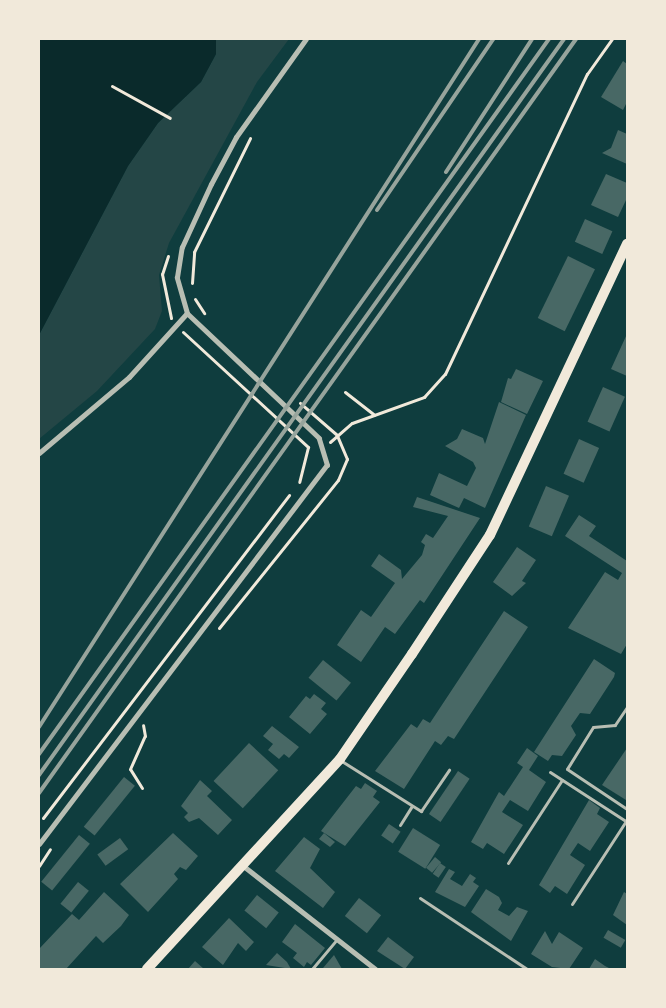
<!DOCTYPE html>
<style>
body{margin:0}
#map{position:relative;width:666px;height:1008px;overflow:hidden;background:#0f3d3e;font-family:Cabin,sans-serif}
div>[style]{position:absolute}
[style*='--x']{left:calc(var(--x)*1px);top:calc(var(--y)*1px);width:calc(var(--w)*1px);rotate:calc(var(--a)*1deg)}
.green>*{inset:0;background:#244646}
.water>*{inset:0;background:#0a2a2b}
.building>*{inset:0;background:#486865;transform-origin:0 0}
.path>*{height:3px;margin:-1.5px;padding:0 1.5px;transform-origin:1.5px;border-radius:1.5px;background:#f1e9da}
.service>*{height:3px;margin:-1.5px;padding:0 1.5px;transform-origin:1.5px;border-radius:1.5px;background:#b8beb3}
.minor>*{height:5px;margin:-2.5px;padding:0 2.5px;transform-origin:2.5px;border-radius:2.5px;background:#b8beb3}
.secondary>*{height:10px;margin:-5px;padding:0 5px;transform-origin:5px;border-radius:5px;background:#f1e9da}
.rail>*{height:4px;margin:-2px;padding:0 2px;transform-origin:2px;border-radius:2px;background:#97a49c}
span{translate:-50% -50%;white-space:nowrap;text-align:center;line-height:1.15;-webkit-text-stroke:5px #f1e9da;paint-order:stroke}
.frame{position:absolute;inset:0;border:40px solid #f1e9da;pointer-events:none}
</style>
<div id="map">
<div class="green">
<div style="clip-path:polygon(216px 39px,289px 39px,257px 82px,169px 243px,159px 275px,162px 311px,155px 329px,97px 391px,39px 439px,39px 335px,128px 166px,158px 123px,201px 82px,216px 54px)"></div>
</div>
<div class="water">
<div style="clip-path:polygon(39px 39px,216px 39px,216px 54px,201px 82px,158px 123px,128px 166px,39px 335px)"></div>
</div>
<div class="building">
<div style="clip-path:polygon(623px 61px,627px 64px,627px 102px,623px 110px,601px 97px)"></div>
<div style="clip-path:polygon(618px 130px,627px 134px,627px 164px,602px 153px,611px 148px)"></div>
<div style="clip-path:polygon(606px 174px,627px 183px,627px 198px,618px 217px,591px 205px)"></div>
<div style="left:585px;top:219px;width:30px;height:25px;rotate:24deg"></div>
<div style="left:568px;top:256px;width:30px;height:69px;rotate:26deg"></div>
<div style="clip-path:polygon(627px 334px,627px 376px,611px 369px)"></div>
<div style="clip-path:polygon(516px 369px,543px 381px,527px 414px,501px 402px,508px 378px,511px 379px)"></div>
<div style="left:603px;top:387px;width:24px;height:38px;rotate:24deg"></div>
<div style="clip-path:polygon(499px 402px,526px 415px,485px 508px,464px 498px,459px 508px,430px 495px,439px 473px,467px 486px,476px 468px,473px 462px,445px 446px,457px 439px,462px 429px,483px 438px,485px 444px)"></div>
<div style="left:579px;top:439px;width:22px;height:38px;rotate:24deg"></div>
<div style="left:546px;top:486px;width:25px;height:44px;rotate:23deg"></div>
<div style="clip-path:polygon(417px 497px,480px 518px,424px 603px,420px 600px,395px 634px,385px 627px,361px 662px,337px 645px,361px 610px,371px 617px,395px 583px,371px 566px,379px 554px,401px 570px,402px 579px,422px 555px,425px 545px,421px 542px,426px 534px,433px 538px,448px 516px,413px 507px)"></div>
<div style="clip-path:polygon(579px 515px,596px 526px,589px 536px,627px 561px,627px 644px,621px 654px,568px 628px,605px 572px,618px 580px,622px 573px,565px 536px)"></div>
<div style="clip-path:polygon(517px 547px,536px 560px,522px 581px,526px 583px,512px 596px,493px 582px)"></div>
<div style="clip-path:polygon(504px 611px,528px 627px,454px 739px,448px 736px,441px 745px,435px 741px,404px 789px,375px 771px,411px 724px,417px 728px,423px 719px,430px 723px)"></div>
<div style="clip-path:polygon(594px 659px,615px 673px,614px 677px,590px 714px,580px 713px,571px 726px,576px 735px,562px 756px,552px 755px,548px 761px,534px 752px)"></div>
<div style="left:323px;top:660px;width:36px;height:23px;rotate:39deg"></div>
<div style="clip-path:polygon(314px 694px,326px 703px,321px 709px,327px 714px,310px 734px,289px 717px,306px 696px,310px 699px)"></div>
<div style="clip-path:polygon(272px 726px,299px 747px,289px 758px,284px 754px,279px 759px,268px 750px,273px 744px,263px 736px)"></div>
<div style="left:249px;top:743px;width:40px;height:52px;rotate:43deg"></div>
<div style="clip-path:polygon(527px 748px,538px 756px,529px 770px,546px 782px,528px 811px,510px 800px,502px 812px,523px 825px,504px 854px,487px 843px,483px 849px,471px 842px,499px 792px,504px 796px,523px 767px,517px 763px)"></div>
<div style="clip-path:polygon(627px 748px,627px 799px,626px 800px,602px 785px)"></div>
<div style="left:458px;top:771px;width:14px;height:52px;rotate:34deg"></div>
<div style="left:124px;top:777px;width:14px;height:64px;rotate:39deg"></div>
<div style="clip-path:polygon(200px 780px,212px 791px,207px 796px,232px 820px,218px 835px,199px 818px,189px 822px,184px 817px,188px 813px,181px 806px)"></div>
<div style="clip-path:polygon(365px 783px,377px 791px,373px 797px,380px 802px,345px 846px,321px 831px,356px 786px,361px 789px)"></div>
<div style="clip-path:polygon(589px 800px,600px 808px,597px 814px,609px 822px,590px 851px,578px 843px,570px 855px,585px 865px,567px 894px,555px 886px,550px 893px,539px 885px)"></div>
<div style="left:389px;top:824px;width:14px;height:14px;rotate:34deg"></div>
<div style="left:413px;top:828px;width:32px;height:28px;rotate:32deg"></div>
<div style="clip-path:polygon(173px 833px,198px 856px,186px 870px,180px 867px,174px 874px,178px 879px,148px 912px,120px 884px)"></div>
<div style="clip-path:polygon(324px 833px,335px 842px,330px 847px,319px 839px)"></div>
<div style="left:79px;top:835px;width:14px;height:60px;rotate:39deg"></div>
<div style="clip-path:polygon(304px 837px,320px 849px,310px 868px,335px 892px,323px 908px,275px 871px)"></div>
<div style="left:120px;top:838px;width:14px;height:28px;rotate:54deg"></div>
<div style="left:435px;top:857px;width:8px;height:14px;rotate:40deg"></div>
<div style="left:440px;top:863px;width:7px;height:13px;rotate:34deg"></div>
<div style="clip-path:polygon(449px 869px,455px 872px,450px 879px,462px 886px,470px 874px,476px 878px,473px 882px,479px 886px,465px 907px,435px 892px)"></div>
<div style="left:78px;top:882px;width:14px;height:28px;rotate:39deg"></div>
<div style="clip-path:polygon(486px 889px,499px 897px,502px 903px,498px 910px,509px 916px,517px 907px,528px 911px,511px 941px,471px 912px)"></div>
<div style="clip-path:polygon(104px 892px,129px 915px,121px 926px,103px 943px,96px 936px,66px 969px,39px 969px,39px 949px,72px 914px,79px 920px)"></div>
<div style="clip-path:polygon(624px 892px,627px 894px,627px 925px,613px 915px)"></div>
<div style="left:257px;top:895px;width:28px;height:20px;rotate:39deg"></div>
<div style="left:359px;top:898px;width:28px;height:23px;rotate:38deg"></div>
<div style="clip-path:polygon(229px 918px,254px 942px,246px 951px,238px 943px,223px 965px,202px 947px)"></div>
<div style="clip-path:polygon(295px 924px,325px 948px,311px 965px,307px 962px,304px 967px,293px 958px,297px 953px,282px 942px)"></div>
<div style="left:608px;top:930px;width:20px;height:9px;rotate:30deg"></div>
<div style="clip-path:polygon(545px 931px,552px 944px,559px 932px,583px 948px,569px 969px,552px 967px,531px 954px)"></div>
<div style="clip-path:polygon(388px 937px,414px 957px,405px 969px,377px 951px)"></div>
<div style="clip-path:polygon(277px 953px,287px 962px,291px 969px,266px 965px)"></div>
<div style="clip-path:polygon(334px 955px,342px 969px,324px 969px,323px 968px)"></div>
<div style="clip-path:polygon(595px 959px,605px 966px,611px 969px,589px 969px)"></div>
<div style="clip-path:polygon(195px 961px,204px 969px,188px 969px)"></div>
</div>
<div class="path">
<div style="--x:112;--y:86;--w:66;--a:28.9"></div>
<div style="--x:168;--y:256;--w:19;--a:108"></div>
<div style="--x:162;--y:274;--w:45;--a:78.4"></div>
<div style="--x:192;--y:283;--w:31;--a:-86"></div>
<div style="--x:194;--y:252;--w:127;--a:-63.8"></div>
<div style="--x:195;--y:299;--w:17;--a:57"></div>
<div style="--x:183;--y:332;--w:170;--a:42.6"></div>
<div style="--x:308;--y:447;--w:36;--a:104"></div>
<div style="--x:345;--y:392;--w:37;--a:38"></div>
<div style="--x:330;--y:442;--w:29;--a:-41"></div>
<div style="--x:352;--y:423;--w:77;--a:-19.9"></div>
<div style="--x:424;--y:397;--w:31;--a:-48"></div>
<div style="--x:445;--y:374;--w:332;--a:-64.7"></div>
<div style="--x:587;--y:74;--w:43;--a:-54.5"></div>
<div style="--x:219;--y:628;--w:190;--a:-51.2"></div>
<div style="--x:338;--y:480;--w:23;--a:-67"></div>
<div style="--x:347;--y:459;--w:26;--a:-113"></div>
<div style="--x:337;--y:435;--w:49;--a:-139.1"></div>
<div style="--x:142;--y:788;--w:22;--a:-122"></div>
<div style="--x:130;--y:769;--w:36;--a:-66"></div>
<div style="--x:145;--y:736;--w:11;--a:-100"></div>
<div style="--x:43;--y:818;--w:406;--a:-52.7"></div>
<div style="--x:39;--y:866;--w:20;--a:-57"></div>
</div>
<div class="service">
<div style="--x:627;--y:707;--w:22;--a:124"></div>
<div style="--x:615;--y:725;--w:22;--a:175"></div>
<div style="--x:593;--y:727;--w:49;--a:121.8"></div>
<div style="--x:567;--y:769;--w:72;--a:33.7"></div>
<div style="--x:340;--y:760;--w:96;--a:32.2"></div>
<div style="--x:421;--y:811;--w:50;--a:-55.7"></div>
<div style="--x:550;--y:772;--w:92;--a:33"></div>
<div style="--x:400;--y:825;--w:22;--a:-58"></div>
<div style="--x:508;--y:863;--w:99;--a:-57"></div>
<div style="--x:420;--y:898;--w:128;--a:33.6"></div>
<div style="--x:572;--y:904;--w:99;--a:-57"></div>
<div style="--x:312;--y:969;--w:39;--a:-50"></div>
</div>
<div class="minor">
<div style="--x:39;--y:453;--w:118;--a:-40.2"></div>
<div style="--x:129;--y:377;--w:86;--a:-47.8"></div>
<div style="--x:39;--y:844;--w:476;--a:-52.8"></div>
<div style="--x:327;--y:465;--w:28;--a:-107"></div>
<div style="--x:319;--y:438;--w:182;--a:-136.6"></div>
<div style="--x:187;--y:313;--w:37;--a:-106"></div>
<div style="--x:177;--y:277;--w:30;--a:-81"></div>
<div style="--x:182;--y:247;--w:69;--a:-65.3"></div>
<div style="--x:211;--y:184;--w:53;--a:-62"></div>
<div style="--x:236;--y:137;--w:120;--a:-54.5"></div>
<div style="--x:242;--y:865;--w:169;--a:38"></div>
</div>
<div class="secondary">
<div style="--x:147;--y:969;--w:285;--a:-47.4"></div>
<div style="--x:340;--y:759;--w:127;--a:-55.6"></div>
<div style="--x:412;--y:654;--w:142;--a:-56.8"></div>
<div style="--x:490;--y:535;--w:322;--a:-64.8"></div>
</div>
<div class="rail">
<div style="--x:446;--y:172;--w:158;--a:-57.1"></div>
<div style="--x:377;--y:210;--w:207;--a:-55.8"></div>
<div style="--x:39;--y:727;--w:817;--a:-57.4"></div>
<div style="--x:39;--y:754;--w:878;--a:-54.5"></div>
<div style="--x:39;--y:775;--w:904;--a:-54.5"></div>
<div style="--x:39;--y:793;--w:926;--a:-54.54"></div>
</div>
<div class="frame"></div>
</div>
